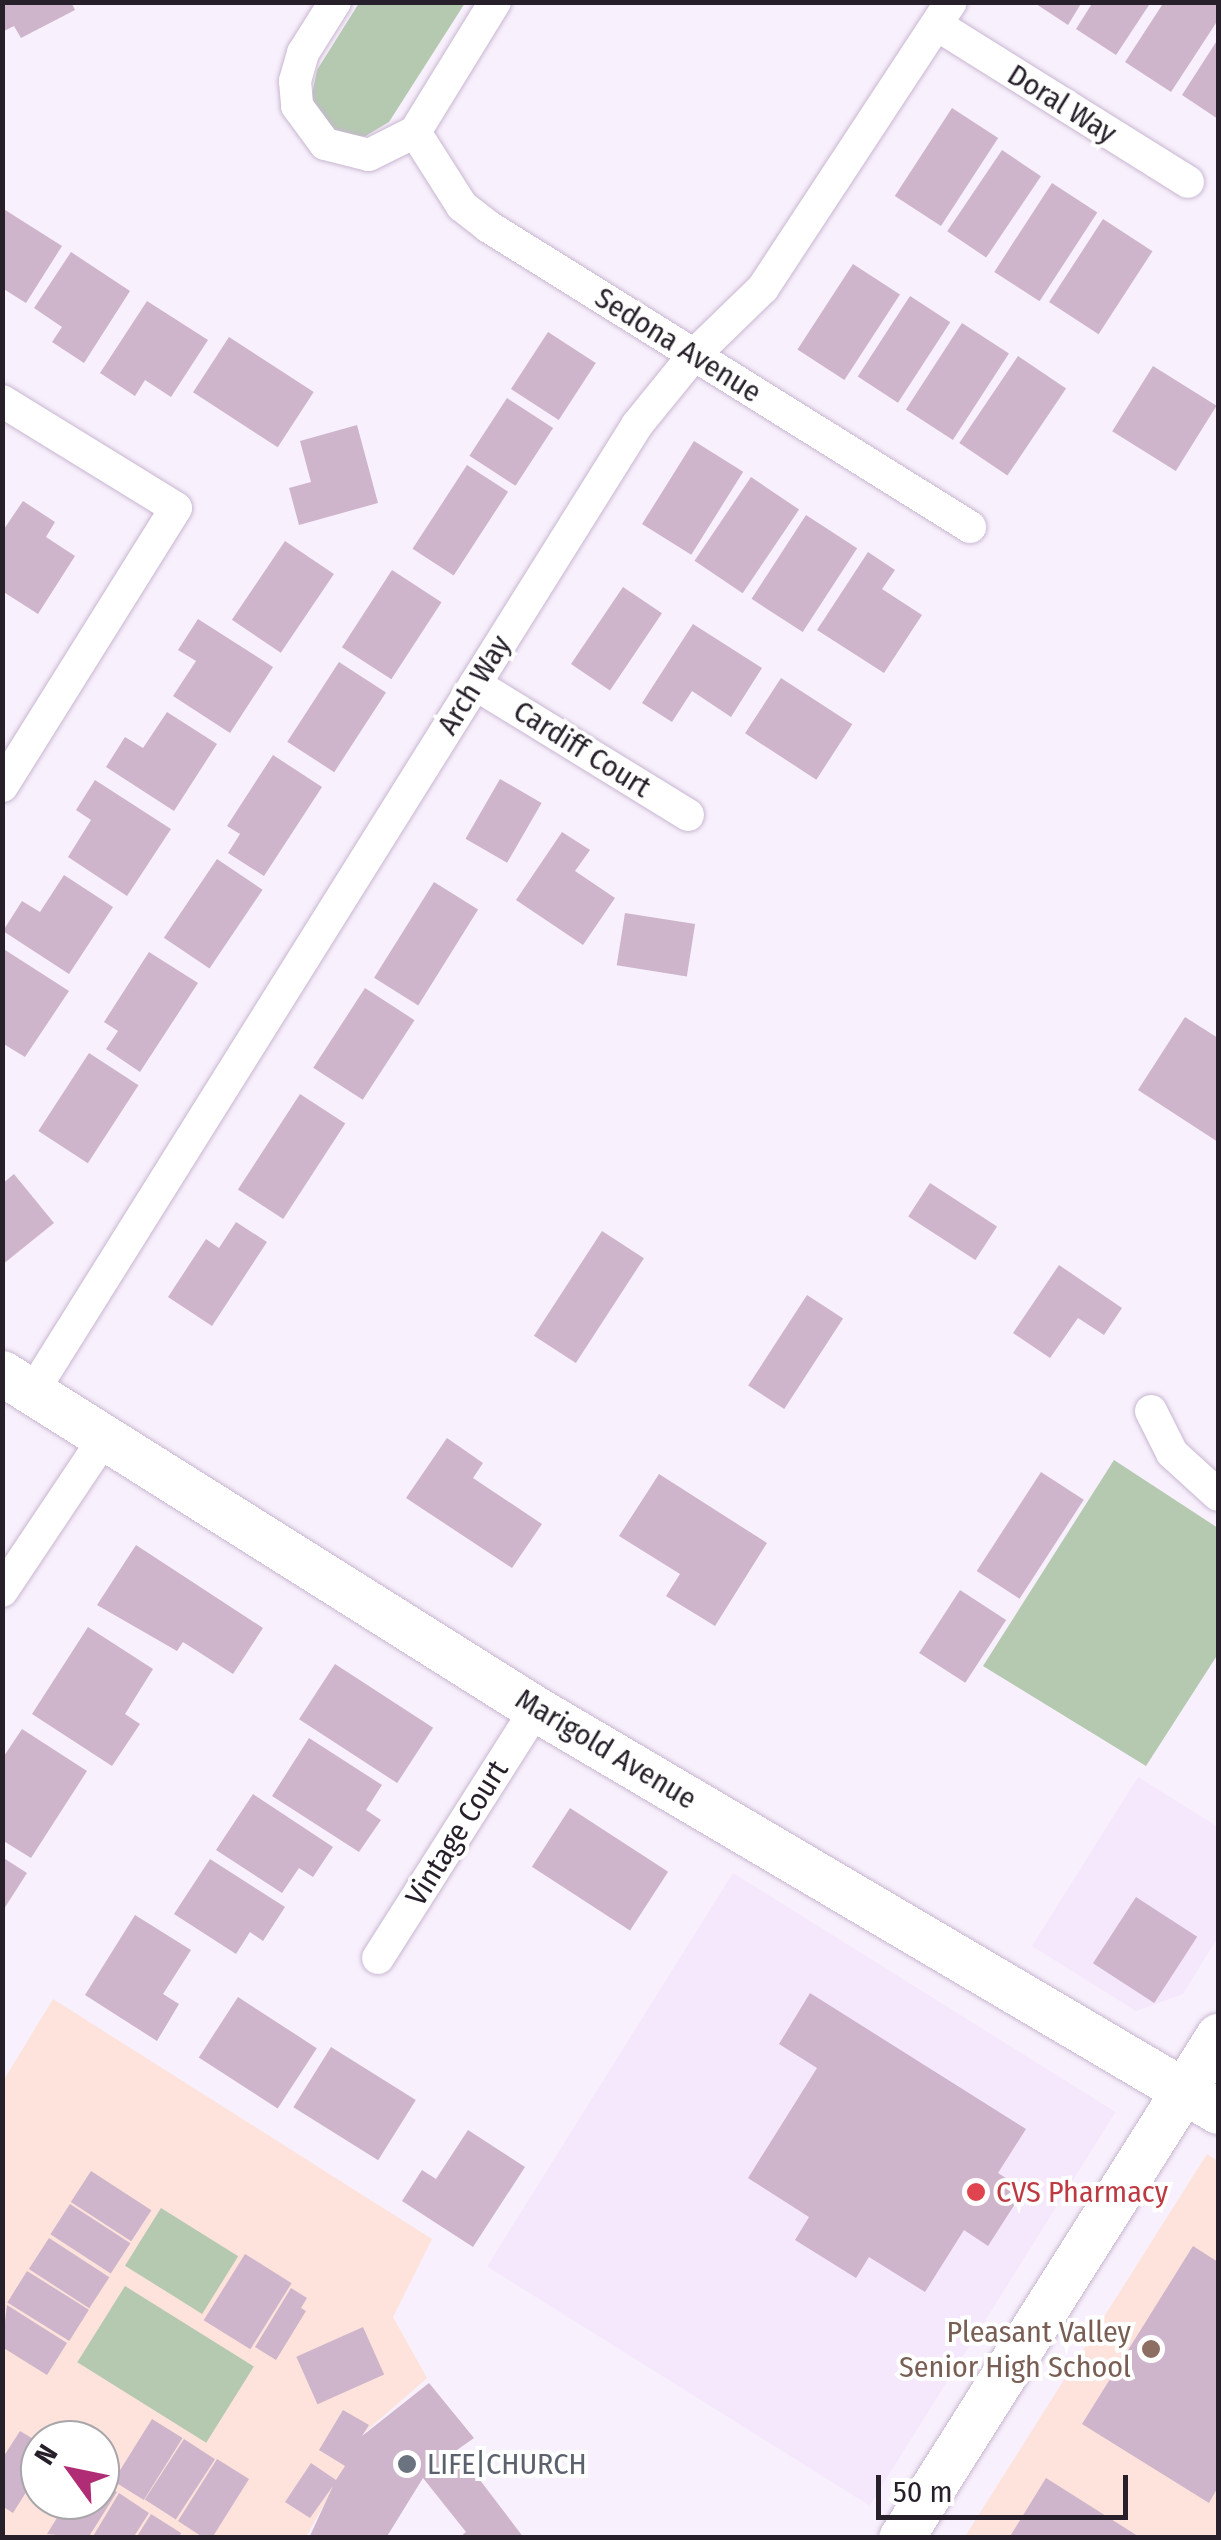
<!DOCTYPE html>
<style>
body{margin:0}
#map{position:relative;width:1221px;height:2540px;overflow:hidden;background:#f8f0fc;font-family:"Fira Sans Condensed",sans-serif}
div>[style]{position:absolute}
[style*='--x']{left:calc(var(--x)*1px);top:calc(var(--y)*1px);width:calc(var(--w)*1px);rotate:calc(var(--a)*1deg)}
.built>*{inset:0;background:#f5e7fc;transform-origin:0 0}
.education>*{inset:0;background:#fde3db}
.green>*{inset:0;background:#b5c9b1;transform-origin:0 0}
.building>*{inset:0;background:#ceb5cb;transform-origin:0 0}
.roads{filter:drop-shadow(0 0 2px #c8b6d1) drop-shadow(0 0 2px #c8b6d1)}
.street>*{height:32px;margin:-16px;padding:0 16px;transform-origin:16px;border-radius:16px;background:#fff}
.secondary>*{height:45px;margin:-22.5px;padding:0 22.5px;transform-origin:22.5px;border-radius:22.5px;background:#fff}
.dots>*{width:28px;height:28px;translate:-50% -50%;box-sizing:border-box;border:5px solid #fff;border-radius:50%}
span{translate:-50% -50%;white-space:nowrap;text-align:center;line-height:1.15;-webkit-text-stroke:8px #fff;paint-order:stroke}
.street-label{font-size:30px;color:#27202a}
.health-label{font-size:30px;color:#be3a42}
.left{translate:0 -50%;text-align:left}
.education-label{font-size:30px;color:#785e54}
.right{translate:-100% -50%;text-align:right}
.worship-label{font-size:30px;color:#5b616d}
.frame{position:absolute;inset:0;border:5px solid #27202a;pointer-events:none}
.north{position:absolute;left:20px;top:2420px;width:100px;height:100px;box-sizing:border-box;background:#fff;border:2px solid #a9a6aa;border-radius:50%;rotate:303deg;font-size:28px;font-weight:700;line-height:40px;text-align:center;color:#27202a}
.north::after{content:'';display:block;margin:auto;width:35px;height:45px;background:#b02c75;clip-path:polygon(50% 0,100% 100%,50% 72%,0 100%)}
.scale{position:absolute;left:876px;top:2475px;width:252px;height:45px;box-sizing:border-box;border:5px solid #27202a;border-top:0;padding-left:12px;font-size:30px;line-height:35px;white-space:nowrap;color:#27202a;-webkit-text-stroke:8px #fff;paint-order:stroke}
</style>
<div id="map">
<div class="built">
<div style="clip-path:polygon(1138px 1777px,1218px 1827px,1218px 1937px,1183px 1994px,1136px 2011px,1032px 1946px)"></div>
<div style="left:733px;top:1873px;width:451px;height:464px;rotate:32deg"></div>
</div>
<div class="education">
<div style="clip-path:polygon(evenodd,53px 1999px,432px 2239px,393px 2317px,427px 2378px,364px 2433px,306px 2537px,3px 2537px,2px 2083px,53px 1999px,40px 2440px,100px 2440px,100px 2500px,40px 2500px,40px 2440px)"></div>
<div style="clip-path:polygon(1207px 2154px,1218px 2161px,1218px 2537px,964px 2538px)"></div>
</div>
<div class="green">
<div style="clip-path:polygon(359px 3px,465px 3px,389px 122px,364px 137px,335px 133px,311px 99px,317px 70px)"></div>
<div style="clip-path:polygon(1114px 1460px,1218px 1528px,1218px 1654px,1146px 1766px,983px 1666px)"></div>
<div style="left:161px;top:2208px;width:91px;height:68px;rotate:32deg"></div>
<div style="left:125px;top:2286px;width:152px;height:90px;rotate:32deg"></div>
</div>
<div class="building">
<div style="clip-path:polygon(2px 2px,71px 2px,75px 10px,21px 38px,14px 26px,2px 32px)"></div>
<div style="clip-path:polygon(1033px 2px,1082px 2px,1068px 25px)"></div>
<div style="clip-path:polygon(1093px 2px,1151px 2px,1116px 55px,1076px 29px)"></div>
<div style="clip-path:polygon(1164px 2px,1218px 2px,1218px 20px,1171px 92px,1125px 62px)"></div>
<div style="clip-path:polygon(1218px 39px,1218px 119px,1182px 95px)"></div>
<div style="left:952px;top:108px;width:55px;height:105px;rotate:33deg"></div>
<div style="left:1002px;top:150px;width:47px;height:98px;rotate:34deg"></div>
<div style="left:1052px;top:183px;width:54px;height:106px;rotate:33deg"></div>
<div style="clip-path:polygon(2px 208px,62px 246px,26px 303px,2px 288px)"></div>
<div style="left:1103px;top:219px;width:59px;height:99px;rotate:33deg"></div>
<div style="clip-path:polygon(71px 252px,130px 291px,84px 363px,52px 342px,62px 327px,34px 308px)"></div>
<div style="left:853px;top:264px;width:56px;height:102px;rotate:33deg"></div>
<div style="left:910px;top:296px;width:48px;height:96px;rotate:33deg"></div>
<div style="clip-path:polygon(147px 301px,208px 340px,171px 397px,145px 380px,135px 396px,100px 373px)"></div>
<div style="left:962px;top:323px;width:56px;height:103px;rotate:33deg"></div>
<div style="left:548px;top:332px;width:57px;height:68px;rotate:33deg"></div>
<div style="left:229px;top:337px;width:101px;height:66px;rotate:33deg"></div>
<div style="left:1018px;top:356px;width:58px;height:105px;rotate:34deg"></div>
<div style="left:1153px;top:366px;width:75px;height:77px;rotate:32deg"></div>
<div style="left:507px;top:398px;width:55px;height:69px;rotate:33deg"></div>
<div style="clip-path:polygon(357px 425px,378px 503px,299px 525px,289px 488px,311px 482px,300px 441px)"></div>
<div style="left:694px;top:441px;width:58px;height:98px;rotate:32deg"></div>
<div style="left:467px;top:465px;width:49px;height:100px;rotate:33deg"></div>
<div style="left:751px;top:477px;width:58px;height:101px;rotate:34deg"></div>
<div style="clip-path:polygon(23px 501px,55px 522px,46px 537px,75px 556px,38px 614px,2px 591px,2px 532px)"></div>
<div style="left:806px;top:515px;width:61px;height:100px;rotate:33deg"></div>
<div style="left:285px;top:541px;width:59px;height:95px;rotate:34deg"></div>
<div style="clip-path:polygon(868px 552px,895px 570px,882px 589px,922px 615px,884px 673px,817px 630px)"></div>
<div style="left:392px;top:570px;width:59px;height:92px;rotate:33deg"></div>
<div style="left:623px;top:587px;width:47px;height:93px;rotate:34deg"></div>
<div style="clip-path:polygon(198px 619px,273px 667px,230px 733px,173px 696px,196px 661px,178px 650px)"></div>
<div style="clip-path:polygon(693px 624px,762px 668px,731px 717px,692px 691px,672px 722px,642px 703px)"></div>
<div style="left:339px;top:662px;width:56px;height:95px;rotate:33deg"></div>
<div style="left:781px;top:678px;width:85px;height:66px;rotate:33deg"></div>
<div style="clip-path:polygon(167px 712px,217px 744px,174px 811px,106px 767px,125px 737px,143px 748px)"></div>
<div style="clip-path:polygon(273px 755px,322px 787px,264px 876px,228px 853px,240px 834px,227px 826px)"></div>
<div style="left:500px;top:779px;width:48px;height:69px;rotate:30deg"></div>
<div style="clip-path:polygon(95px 780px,171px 829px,127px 896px,68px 857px,91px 820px,76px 810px)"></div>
<div style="clip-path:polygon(562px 832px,590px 850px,575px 871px,615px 898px,583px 945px,516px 900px)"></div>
<div style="left:217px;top:859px;width:55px;height:95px;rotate:34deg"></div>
<div style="clip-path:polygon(64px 875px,113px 907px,69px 974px,3px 931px,22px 901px,40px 912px)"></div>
<div style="left:434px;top:882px;width:52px;height:113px;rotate:32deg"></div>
<div style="left:625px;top:913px;width:71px;height:53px;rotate:9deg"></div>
<div style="clip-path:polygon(2px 948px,69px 991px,25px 1057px,2px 1043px)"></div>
<div style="clip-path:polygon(149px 952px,198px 983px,140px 1072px,106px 1049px,118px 1031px,104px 1022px)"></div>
<div style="left:365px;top:988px;width:59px;height:95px;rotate:33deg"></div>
<div style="clip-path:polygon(1185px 1017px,1218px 1038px,1218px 1142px,1138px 1090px)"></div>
<div style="left:89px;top:1053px;width:59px;height:93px;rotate:33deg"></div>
<div style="left:300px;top:1094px;width:54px;height:114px;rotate:33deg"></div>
<div style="clip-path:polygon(14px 1174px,54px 1223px,2px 1265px,2px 1184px)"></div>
<div style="left:930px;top:1183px;width:80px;height:40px;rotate:33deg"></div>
<div style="clip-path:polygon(236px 1222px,267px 1242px,212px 1326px,168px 1297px,206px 1239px,219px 1248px)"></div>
<div style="left:602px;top:1231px;width:50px;height:125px;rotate:33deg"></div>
<div style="clip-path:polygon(1059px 1265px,1122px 1308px,1104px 1335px,1078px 1318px,1050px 1358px,1013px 1333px)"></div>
<div style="left:807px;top:1295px;width:43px;height:108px;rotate:33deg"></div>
<div style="clip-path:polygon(447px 1438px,483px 1463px,473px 1478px,542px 1524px,512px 1568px,406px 1498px)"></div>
<div style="left:1041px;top:1472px;width:51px;height:118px;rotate:33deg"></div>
<div style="clip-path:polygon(659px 1474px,767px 1543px,715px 1626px,666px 1596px,680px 1574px,619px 1536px)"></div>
<div style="clip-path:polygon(136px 1545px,263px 1628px,233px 1674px,183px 1642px,177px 1651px,97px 1605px)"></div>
<div style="left:960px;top:1590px;width:55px;height:75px;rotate:33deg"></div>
<div style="clip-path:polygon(88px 1627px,153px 1669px,125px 1714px,140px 1724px,112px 1766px,32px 1714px)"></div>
<div style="left:335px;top:1664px;width:117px;height:66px;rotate:33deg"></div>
<div style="clip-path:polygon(22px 1729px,87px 1771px,31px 1858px,2px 1840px,2px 1759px)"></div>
<div style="clip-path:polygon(309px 1738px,382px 1785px,366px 1810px,381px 1820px,359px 1852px,272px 1796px)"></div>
<div style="clip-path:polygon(253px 1794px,333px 1847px,313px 1877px,299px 1868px,282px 1893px,216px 1850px)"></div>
<div style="left:570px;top:1808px;width:117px;height:70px;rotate:33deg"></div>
<div style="clip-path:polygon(2px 1857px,27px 1873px,2px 1912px)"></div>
<div style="clip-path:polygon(210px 1859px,285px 1907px,263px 1941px,250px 1932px,236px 1954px,174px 1914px)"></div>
<div style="left:1136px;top:1897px;width:73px;height:79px;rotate:33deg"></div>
<div style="clip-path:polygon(135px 1915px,191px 1950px,163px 1994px,179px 2004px,157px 2041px,85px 1995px)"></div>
<div style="clip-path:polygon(810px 1993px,1026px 2129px,998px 2173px,1024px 2190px,988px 2246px,964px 2230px,925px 2292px,869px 2257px,856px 2278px,795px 2240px,809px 2217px,748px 2178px,817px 2068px,779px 2044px)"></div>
<div style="left:238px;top:1997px;width:94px;height:72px;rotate:33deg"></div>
<div style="left:331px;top:2047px;width:100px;height:71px;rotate:32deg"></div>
<div style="clip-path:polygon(468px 2130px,525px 2167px,473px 2247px,402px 2201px,422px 2170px,436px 2179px)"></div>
<div style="left:91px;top:2171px;width:72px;height:37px;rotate:33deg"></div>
<div style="left:70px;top:2204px;width:72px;height:36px;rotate:33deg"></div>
<div style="left:49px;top:2238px;width:72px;height:37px;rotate:33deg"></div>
<div style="clip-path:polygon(1193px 2246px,1218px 2262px,1218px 2487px,1209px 2503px,1082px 2424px)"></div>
<div style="left:245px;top:2254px;width:55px;height:78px;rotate:32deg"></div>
<div style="left:27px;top:2271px;width:73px;height:37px;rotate:32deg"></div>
<div style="clip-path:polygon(291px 2288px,307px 2298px,301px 2308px,306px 2311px,276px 2360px,255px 2347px)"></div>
<div style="clip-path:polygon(7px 2305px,67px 2343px,47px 2375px,2px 2347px)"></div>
<div style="left:363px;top:2327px;width:52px;height:73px;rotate:66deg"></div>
<div style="clip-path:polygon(429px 2383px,474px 2438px,457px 2450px,524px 2538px,459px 2538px,466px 2532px,423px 2478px,386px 2538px,309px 2538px,333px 2486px,310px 2518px,285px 2502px,311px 2463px,336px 2480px,345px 2466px,319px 2450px,343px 2410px,369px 2425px,362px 2436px)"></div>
<div style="left:152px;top:2419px;width:36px;height:73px;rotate:32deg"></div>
<div style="clip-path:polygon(20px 2431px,40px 2443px,40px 2470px,13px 2513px,2px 2506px,2px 2459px)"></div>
<div style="left:184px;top:2439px;width:37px;height:72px;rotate:33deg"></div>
<div style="clip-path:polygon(217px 2459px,249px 2479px,212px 2538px,204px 2538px,178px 2521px)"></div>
<div style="clip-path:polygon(1046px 2478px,1141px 2538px,1009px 2538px)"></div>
<div style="clip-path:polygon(100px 2481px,117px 2492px,88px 2538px,47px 2534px,68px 2500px,100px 2500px)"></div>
<div style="clip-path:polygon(119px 2493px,149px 2513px,133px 2538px,92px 2538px)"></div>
<div style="clip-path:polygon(151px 2514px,181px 2533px,179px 2538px,136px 2538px)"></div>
</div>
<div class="roads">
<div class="street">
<div style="--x:335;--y:2;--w:60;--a:122.1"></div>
<div style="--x:303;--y:53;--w:29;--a:106"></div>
<div style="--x:295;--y:81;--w:25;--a:85"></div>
<div style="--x:297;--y:106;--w:47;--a:53.6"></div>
<div style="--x:325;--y:144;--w:45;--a:14"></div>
<div style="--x:369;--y:155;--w:51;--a:-26.6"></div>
<div style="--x:415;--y:132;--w:153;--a:-58.4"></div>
<div style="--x:937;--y:25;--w:296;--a:32"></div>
<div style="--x:415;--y:132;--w:88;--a:57.6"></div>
<div style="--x:462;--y:206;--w:34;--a:38"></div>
<div style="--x:489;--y:227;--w:567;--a:31.95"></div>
<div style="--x:2;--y:401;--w:204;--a:31.6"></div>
<div style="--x:176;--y:508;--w:328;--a:122"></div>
<div style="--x:475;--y:684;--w:250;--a:31.6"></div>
<div style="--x:32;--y:1393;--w:1142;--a:-57.99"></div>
<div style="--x:637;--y:425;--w:89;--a:-50.9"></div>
<div style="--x:693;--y:356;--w:98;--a:-44.2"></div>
<div style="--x:763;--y:288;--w:342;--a:-56.7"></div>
<div style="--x:1151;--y:1411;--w:47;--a:63.4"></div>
<div style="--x:1172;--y:1453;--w:62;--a:42.4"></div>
<div style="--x:2;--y:1591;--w:182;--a:-56.2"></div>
<div style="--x:378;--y:1958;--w:295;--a:-57.6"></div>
</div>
<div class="secondary">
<div style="--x:2;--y:1373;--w:631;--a:32.18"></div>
<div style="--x:536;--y:1709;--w:792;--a:30.52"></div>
<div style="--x:901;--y:2538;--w:594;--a:-57.73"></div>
</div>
</div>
<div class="dots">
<div style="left:976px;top:2192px;background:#e0444e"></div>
<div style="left:1151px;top:2349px;background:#8d6e63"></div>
<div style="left:407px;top:2464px;background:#6b7280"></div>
</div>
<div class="street-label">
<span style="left:1062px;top:104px;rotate:32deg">Doral Way</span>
<span style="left:678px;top:345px;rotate:32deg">Sedona Avenue</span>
<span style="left:474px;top:685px;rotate:-58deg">Arch Way</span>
<span style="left:582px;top:749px;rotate:32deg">Cardiff Court</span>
<span style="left:606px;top:1749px;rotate:31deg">Marigold Avenue</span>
<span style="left:457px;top:1833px;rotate:-58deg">Vintage Court</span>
</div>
<div class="health-label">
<span class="left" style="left:996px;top:2192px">CVS Pharmacy</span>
</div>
<div class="education-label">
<span class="right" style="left:1131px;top:2349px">Pleasant Valley<br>Senior High School</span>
</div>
<div class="worship-label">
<span class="left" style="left:427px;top:2464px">LIFE|CHURCH</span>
</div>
<div class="frame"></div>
<div class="north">N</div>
<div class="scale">50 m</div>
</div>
